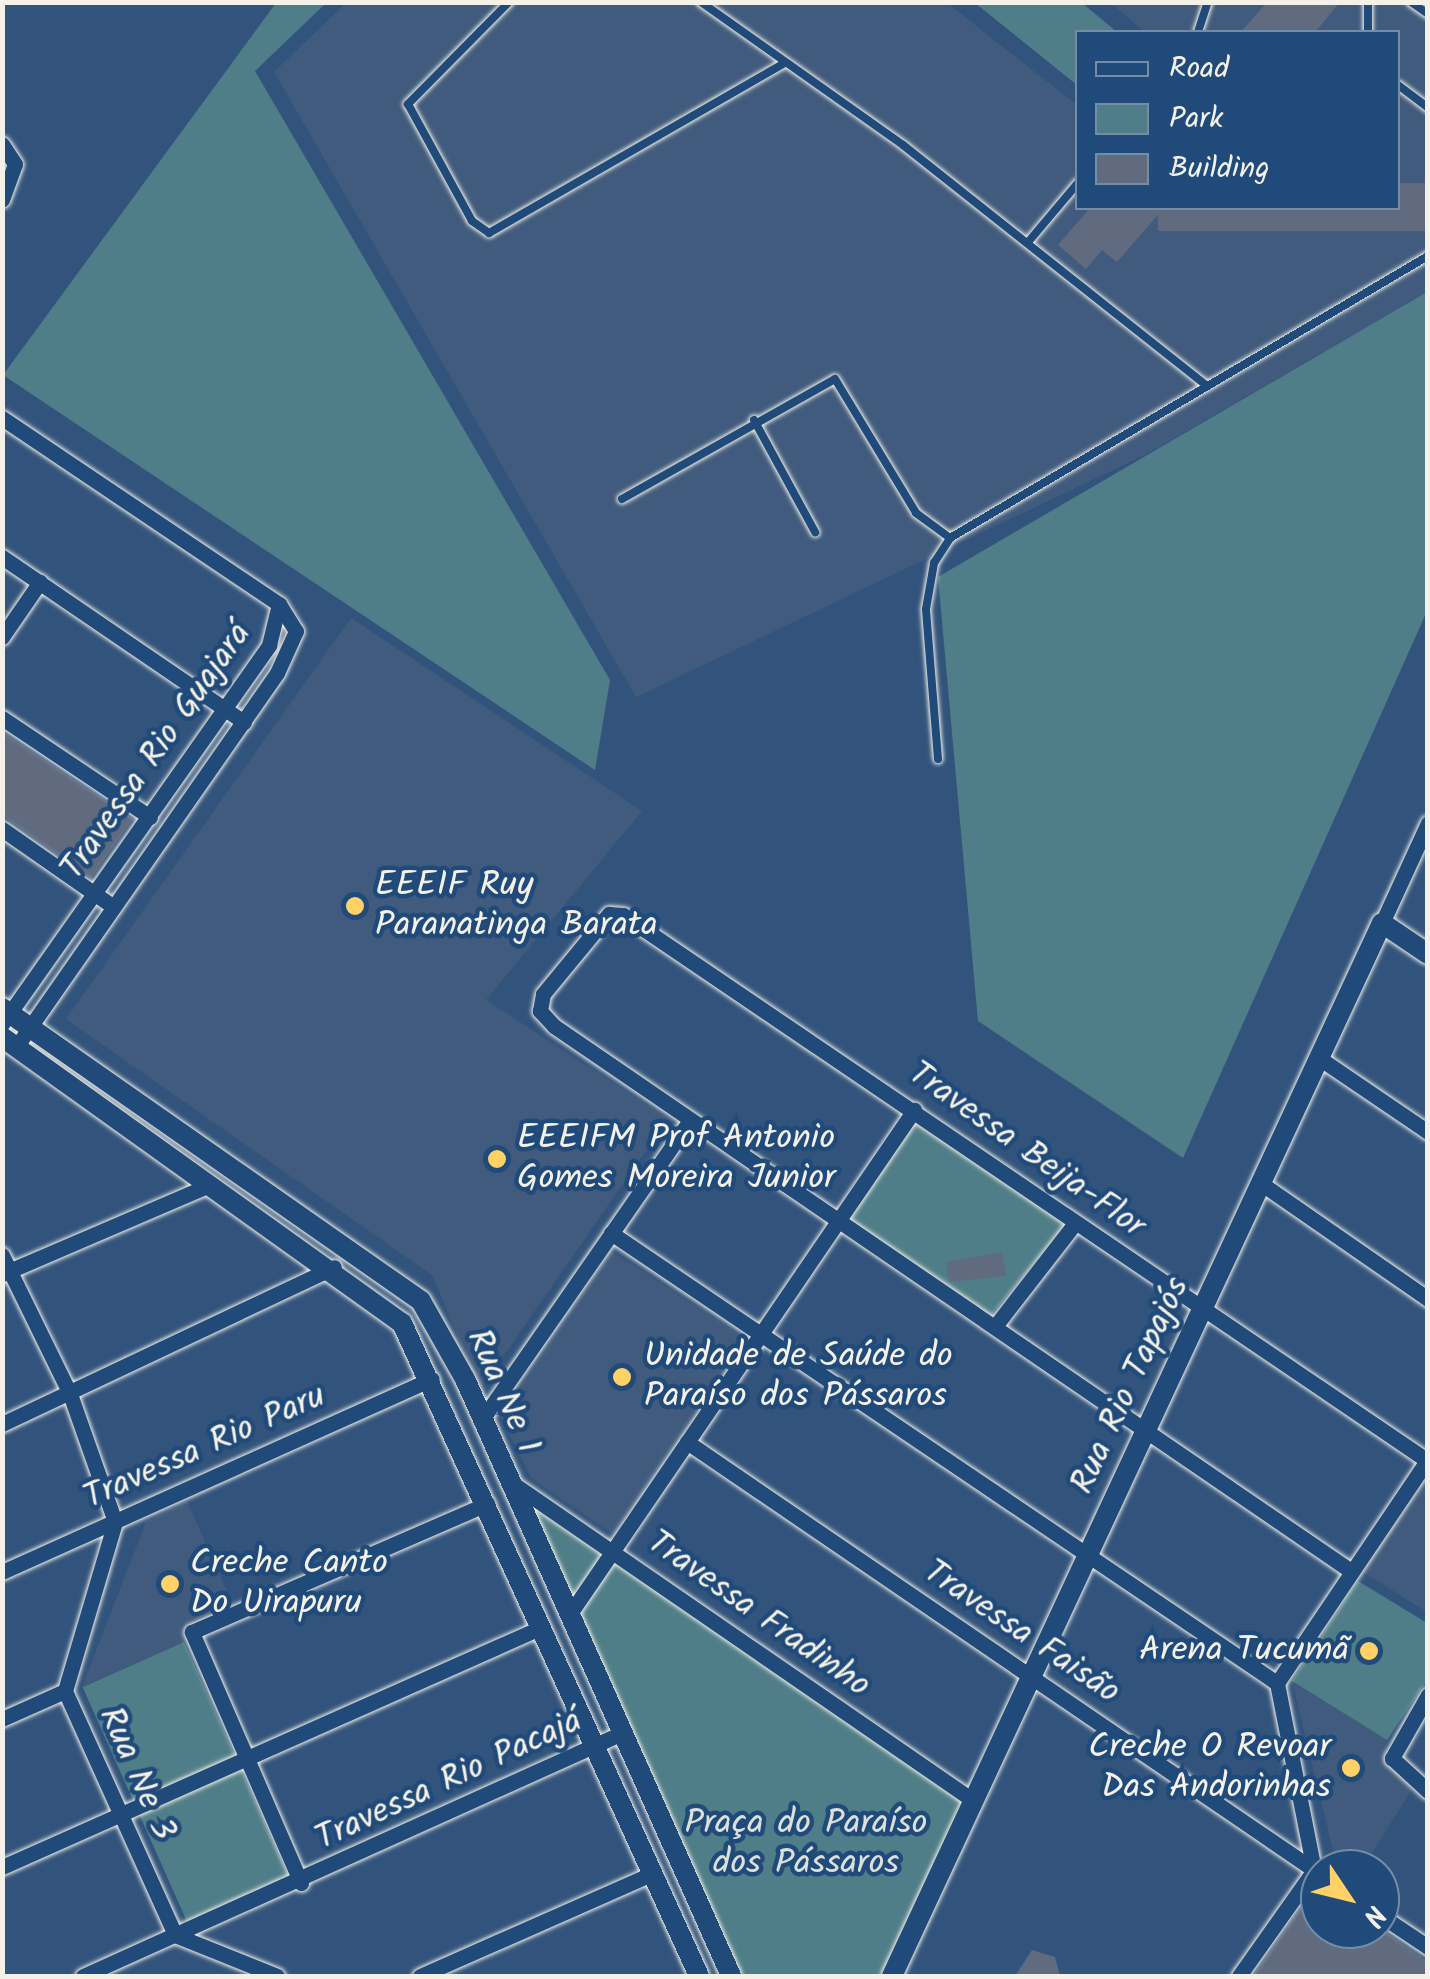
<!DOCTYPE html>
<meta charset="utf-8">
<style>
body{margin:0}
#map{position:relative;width:1430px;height:1979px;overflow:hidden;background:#32547c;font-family:Kalam,sans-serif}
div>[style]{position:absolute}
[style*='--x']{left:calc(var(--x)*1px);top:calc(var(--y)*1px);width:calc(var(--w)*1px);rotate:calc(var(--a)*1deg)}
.built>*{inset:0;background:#405b7d}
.green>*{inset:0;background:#4f7e88;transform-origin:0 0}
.building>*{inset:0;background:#606b80;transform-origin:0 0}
.roads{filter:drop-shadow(0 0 2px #f4f1e8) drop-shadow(0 0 2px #f4f1e8)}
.service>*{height:8px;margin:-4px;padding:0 4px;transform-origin:4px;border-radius:4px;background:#1f4a7a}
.minor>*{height:15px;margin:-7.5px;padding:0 7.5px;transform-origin:7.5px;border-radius:7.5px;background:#1f4a7a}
.tertiary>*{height:20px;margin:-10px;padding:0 10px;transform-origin:10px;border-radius:10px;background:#1f4a7a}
.dots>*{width:28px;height:28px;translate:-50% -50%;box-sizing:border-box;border:5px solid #1f4a7a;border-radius:50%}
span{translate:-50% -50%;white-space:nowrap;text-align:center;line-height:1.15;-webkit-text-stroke:9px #1f4a7a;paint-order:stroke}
.street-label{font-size:35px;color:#f4f1e8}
.poi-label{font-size:35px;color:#f4f1e8}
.left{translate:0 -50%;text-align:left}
.right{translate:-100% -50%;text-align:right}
.park-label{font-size:35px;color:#dbe0da}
.frame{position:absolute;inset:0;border:5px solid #f4f1e8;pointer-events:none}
.legend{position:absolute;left:1075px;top:30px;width:325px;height:180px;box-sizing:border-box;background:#1f4a7a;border:2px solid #748da6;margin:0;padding:12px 18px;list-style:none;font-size:30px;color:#f4f1e8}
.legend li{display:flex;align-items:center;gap:20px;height:50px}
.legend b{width:50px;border:2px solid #748da6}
.north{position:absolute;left:1300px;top:1849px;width:100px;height:100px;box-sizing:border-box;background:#1f4a7a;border:2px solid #748da6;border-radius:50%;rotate:125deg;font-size:28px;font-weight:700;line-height:40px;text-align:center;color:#f4f1e8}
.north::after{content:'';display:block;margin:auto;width:35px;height:45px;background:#ffd166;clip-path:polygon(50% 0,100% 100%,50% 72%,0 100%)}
</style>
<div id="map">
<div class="built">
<div style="clip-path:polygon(346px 3px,947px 3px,1077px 105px,1078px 208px,1398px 208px,1398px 32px,1145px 32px,1111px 3px,1427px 3px,1427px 292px,1147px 454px,636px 697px,274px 72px)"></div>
<div style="clip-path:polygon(351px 618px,642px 811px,486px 1000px,668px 1119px,480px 1390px,432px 1275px,66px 1019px)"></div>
<div style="clip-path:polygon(611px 1251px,744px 1338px,613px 1534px,531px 1478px,501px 1417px)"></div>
<div style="clip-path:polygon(1426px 1479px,1428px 1480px,1427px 1612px,1363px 1572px)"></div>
<div style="clip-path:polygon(187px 1501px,232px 1603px,180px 1626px,184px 1642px,82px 1687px,146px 1522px)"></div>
<div style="clip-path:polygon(1292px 1681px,1387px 1740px,1385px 1760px,1412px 1789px,1362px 1869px,1336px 1863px)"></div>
</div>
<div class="green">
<div style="clip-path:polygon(276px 3px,326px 3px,255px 71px,610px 680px,595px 770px,3px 375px)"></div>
<div style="clip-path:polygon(975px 3px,1082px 3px,1117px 32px,1078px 32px,1077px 85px)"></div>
<div style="clip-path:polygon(1427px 292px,1427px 611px,1183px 1158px,978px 1021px,938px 577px)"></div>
<div style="clip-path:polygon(911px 1110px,1031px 1182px,1068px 1221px,984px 1324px,837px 1223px)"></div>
<div style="clip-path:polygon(523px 1501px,964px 1800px,882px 1976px,727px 1976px)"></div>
<div style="clip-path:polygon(1358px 1581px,1427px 1623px,1427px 1680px,1387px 1740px,1292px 1681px)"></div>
<div style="left:184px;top:1642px;width:257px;height:111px;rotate:66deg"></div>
</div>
<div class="building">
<div style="clip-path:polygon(1267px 2px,1340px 2px,1315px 32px,1241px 32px)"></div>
<div style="left:1428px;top:183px;width:48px;height:270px;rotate:90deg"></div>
<div style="clip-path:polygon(1090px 208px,1164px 208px,1117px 262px,1102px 250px,1086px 269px,1058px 245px)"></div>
<div style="clip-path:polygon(2px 732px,133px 819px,91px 878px,2px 815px)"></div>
<div style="clip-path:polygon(1002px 1252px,1006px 1276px,949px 1282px,946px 1262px)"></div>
<div style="clip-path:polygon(1317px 1885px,1320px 1929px,1381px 1929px,1428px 1962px,1428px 1976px,1253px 1976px)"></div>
<div style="clip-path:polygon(1032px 1950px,1055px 1957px,1060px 1976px,1015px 1976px)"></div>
</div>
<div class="roads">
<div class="service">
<div style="--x:509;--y:2;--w:144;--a:134.7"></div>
<div style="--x:408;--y:104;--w:133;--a:61.3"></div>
<div style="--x:472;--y:221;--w:21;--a:35"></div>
<div style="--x:489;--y:233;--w:339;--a:-29.9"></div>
<div style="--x:701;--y:2;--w:247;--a:35.3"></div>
<div style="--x:903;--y:145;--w:387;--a:38.4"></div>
<div style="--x:1368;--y:2;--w:30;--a:90"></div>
<div style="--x:1411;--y:2;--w:21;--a:35"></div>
<div style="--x:1198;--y:32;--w:32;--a:-72"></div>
<div style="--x:1398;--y:85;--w:38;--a:37"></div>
<div style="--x:1029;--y:241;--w:76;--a:-49.8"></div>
<div style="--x:754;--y:420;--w:128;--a:61.4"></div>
<div style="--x:622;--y:499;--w:244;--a:-29.4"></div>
<div style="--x:835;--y:379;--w:157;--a:58.8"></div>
<div style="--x:916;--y:513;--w:42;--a:36.3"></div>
<div style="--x:938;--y:759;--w:150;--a:-94.6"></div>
<div style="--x:926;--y:609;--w:47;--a:-80.1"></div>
<div style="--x:934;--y:563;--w:30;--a:-57"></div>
<div style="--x:950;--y:538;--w:555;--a:-30.54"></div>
</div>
<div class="minor">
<div style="--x:2;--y:144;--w:24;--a:57"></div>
<div style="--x:15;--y:164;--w:38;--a:110"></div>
<div style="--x:2;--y:418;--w:334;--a:33.9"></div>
<div style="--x:279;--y:604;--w:32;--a:58"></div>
<div style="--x:296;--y:631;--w:46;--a:114.3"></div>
<div style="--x:277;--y:673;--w:456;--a:124.9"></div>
<div style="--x:2;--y:557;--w:293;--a:34.3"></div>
<div style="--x:2;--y:637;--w:67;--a:-55.4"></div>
<div style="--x:2;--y:718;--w:178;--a:33.8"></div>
<div style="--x:2;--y:829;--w:136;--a:34.9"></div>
<div style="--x:1382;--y:923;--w:110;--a:-65.3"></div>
<div style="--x:2;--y:1024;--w:464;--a:-54.8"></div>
<div style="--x:269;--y:645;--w:42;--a:-76.3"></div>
<div style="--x:1322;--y:1060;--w:128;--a:34.2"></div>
<div style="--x:1262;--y:1184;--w:202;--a:34.7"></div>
<div style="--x:611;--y:1233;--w:804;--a:34.05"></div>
<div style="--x:2;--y:1255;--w:155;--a:63.9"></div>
<div style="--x:70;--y:1394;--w:136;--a:70.6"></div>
<div style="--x:115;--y:1522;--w:176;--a:106.5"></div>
<div style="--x:65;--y:1691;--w:268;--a:65.7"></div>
<div style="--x:175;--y:1935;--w:110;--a:21.9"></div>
<div style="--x:2;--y:1274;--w:228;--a:-23.2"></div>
<div style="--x:996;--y:1325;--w:129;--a:-52.2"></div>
<div style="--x:481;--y:1421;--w:366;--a:-55.2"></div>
<div style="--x:2;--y:1424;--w:367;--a:-25.3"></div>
<div style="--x:687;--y:1442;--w:766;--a:34.31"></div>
<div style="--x:512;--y:1483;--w:561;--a:34.54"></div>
<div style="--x:1351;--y:1571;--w:966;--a:-145.64"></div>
<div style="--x:554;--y:1026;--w:21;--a:-133"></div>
<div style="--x:540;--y:1011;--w:17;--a:-80"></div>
<div style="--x:543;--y:994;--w:104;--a:-50.5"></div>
<div style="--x:609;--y:914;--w:14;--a:4"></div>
<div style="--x:623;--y:915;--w:969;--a:34.15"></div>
<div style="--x:2;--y:1572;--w:471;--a:-24.2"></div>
<div style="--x:569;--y:1615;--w:612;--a:-55.66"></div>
<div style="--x:1428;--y:1695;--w:73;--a:119.7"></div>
<div style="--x:1392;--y:1758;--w:49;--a:42.5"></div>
<div style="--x:2;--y:1719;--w:69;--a:-24"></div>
<div style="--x:2;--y:1867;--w:591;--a:-23.96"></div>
<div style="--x:301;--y:1883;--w:274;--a:-113.5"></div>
<div style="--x:192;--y:1632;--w:322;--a:-23.5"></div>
<div style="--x:1380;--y:1915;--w:58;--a:33.7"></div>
<div style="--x:83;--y:1976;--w:591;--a:-24.27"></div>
<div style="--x:420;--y:1976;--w:253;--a:-23.8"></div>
<div style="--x:1239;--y:1976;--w:130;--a:-54.7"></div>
<div style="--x:1314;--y:1870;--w:191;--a:-101.2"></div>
<div style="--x:1277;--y:1683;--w:270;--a:-56"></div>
</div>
<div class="tertiary">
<div style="--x:2;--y:1008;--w:511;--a:34.96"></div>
<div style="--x:421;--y:1301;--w:90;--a:60.6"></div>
<div style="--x:465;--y:1379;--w:654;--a:65.98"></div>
<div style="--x:2;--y:1037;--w:492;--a:35.6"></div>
<div style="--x:402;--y:1323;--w:717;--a:65.54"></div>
<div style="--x:892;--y:1976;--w:1161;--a:-65.05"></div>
<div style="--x:1382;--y:923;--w:55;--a:34"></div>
</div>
</div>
<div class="dots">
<div style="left:355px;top:906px;background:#ffd166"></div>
<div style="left:497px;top:1159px;background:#ffd166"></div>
<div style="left:622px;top:1377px;background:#ffd166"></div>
<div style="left:170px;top:1584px;background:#ffd166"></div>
<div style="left:1369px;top:1651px;background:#ffd166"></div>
<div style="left:1351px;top:1768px;background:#ffd166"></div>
</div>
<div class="street-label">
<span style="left:157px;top:752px;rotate:-55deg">Travessa Rio Guajará</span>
<span style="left:1026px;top:1151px;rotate:35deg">Travessa Beija-Flor</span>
<span style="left:1131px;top:1386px;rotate:-65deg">Rua Rio Tapajós</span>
<span style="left:502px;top:1392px;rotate:66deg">Rua Ne 1</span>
<span style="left:205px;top:1448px;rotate:-24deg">Travessa Rio Paru</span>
<span style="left:758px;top:1615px;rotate:35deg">Travessa Fradinho</span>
<span style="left:1021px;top:1633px;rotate:34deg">Travessa Faisão</span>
<span style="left:136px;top:1774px;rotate:66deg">Rua Ne 3</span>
<span style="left:449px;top:1781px;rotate:-25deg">Travessa Rio Pacajá</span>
</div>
<div class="poi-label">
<span class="left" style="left:375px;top:906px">EEEIF Ruy<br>Paranatinga Barata</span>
<span class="left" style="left:517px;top:1159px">EEEIFM Prof Antonio<br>Gomes Moreira Junior</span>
<span class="left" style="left:644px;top:1377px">Unidade de Saúde do<br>Paraíso dos Pássaros</span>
<span class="left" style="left:190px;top:1584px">Creche Canto<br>Do Uirapuru</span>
<span class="right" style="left:1349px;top:1651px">Arena Tucumã</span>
<span class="right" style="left:1331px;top:1768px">Creche O Revoar<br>Das Andorinhas</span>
</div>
<div class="park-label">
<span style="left:806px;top:1844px">Praça do Paraíso<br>dos Pássaros</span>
</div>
<div class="frame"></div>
<ul class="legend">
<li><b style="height:12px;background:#1f4a7a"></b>Road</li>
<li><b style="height:28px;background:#4f7e88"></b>Park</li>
<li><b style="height:28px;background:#606b80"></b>Building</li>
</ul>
<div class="north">N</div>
</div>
